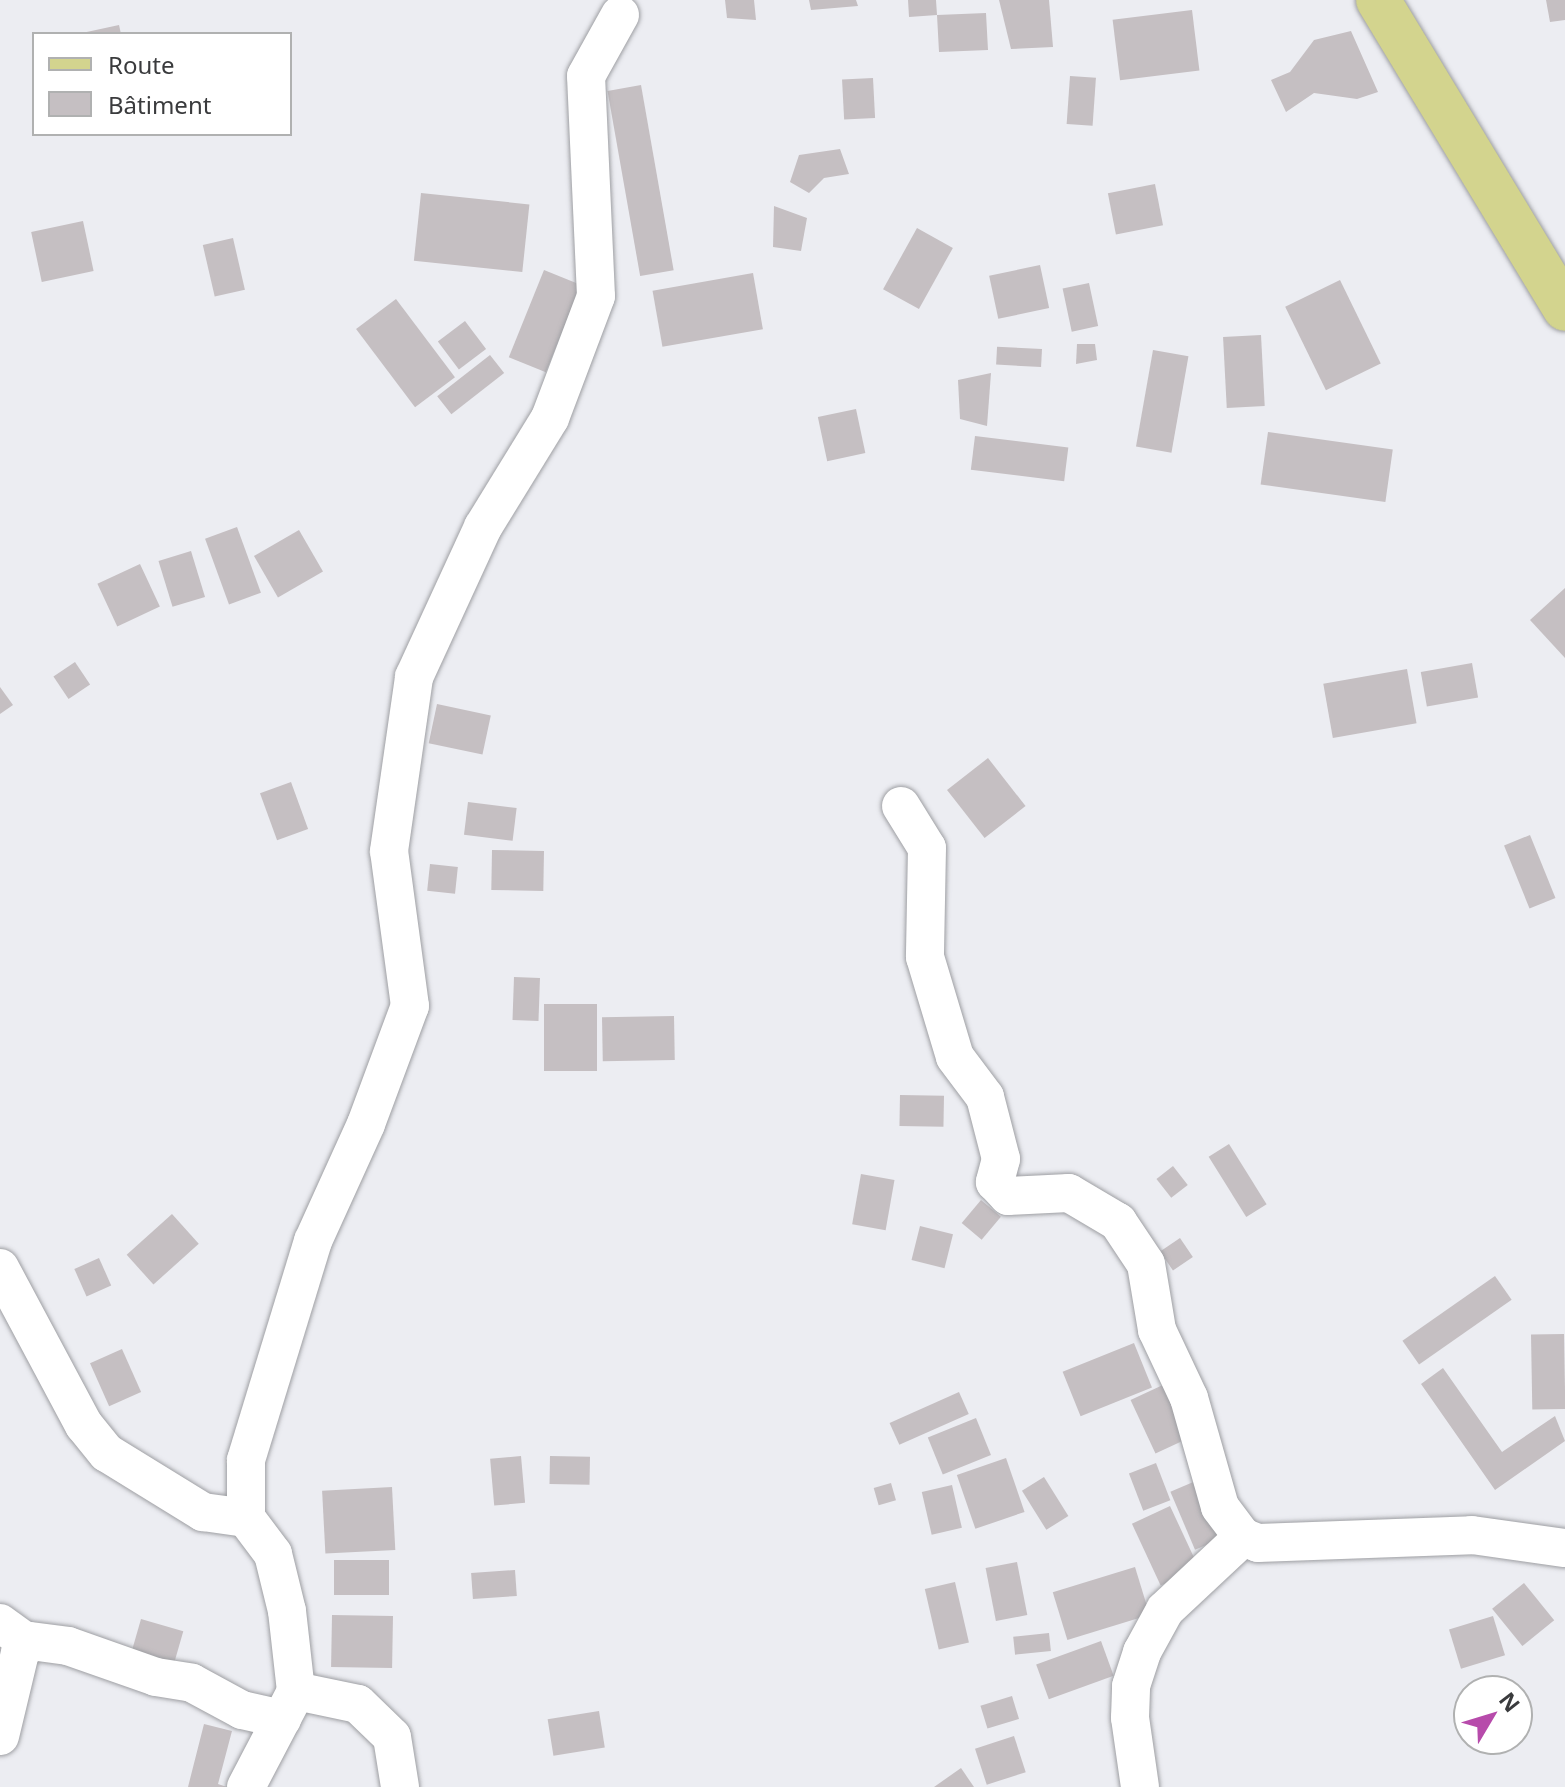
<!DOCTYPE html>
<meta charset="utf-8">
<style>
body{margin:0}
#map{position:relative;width:1565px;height:1787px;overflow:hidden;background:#ecedf2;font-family:"Noto Sans",sans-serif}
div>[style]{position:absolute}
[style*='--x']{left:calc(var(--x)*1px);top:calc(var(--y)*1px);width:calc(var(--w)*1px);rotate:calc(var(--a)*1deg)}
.building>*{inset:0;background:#c5bfc2;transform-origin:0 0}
.roads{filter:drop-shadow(0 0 2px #9e9fa3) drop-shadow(0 0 2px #9e9fa3)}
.street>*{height:38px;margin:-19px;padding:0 19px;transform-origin:19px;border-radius:19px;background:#fff}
.primary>*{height:44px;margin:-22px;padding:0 22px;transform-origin:22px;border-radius:22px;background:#d3d48e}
span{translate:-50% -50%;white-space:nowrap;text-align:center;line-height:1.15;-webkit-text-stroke:7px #fff;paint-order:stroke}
.legend{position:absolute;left:32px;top:32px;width:260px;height:104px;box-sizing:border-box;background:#fff;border:2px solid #b0b1b1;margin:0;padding:10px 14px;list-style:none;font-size:24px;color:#3a3b3d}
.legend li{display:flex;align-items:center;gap:16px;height:40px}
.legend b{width:40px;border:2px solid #b0b1b1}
.north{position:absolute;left:1453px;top:1675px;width:80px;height:80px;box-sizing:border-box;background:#fff;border:2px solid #b0b1b1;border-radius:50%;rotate:52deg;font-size:22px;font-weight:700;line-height:32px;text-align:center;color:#3a3b3d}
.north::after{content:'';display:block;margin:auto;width:28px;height:36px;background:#b74bab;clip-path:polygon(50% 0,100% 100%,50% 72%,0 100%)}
</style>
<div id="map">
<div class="building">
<div style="clip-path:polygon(725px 0,754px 0,756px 20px,727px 18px)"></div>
<div style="clip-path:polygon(809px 0,856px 0,858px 6px,811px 10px)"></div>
<div style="clip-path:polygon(908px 0,936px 0,937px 15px,986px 13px,988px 50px,939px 52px,937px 15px,909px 17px)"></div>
<div style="clip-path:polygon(999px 0,1049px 0,1053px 47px,1011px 49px)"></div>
<div style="clip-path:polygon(1546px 0,1565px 0,1565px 20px,1550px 22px)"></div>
<div style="left:1192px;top:10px;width:61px;height:80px;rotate:83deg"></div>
<div style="clip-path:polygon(119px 25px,121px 34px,82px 34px,82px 33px)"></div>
<div style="clip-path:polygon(1351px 31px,1378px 92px,1357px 99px,1314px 93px,1286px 112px,1271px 80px,1290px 72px,1314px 40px)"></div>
<div style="left:1070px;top:76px;width:26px;height:48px;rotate:4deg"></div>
<div style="left:873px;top:78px;width:40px;height:31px;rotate:87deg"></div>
<div style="left:641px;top:85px;width:188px;height:34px;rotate:80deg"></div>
<div style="clip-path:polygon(840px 149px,849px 174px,824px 178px,809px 193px,790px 182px,799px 155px)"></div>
<div style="left:1155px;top:184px;width:42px;height:48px;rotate:79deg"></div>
<div style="left:421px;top:193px;width:109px;height:68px;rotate:6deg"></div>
<div style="clip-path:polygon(774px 206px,807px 218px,801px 251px,773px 247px)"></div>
<div style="left:83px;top:221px;width:51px;height:53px;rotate:78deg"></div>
<div style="left:917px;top:228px;width:41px;height:70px;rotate:29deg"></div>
<div style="left:233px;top:238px;width:53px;height:31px;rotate:77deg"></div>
<div style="left:1040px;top:265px;width:44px;height:52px;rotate:78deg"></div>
<div style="left:544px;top:270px;width:40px;height:94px;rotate:22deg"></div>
<div style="left:753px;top:273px;width:57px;height:102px;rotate:80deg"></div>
<div style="left:1340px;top:280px;width:93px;height:61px;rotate:64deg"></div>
<div style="left:1089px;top:283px;width:44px;height:27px;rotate:78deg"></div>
<div style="left:396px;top:299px;width:98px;height:50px;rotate:53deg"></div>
<div style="left:465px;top:321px;width:35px;height:34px;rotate:53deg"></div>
<div style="left:1261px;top:335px;width:71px;height:38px;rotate:87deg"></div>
<div style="clip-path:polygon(1077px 344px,1095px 344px,1097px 360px,1076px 364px)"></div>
<div style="left:1042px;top:349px;width:18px;height:45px;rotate:93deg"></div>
<div style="left:1153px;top:350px;width:36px;height:98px;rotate:10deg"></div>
<div style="left:490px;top:355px;width:23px;height:67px;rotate:52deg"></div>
<div style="clip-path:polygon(991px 373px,987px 426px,960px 419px,958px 380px)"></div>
<div style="left:856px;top:409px;width:45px;height:39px;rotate:78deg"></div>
<div style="left:1268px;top:432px;width:126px;height:53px;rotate:8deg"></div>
<div style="left:975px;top:436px;width:94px;height:34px;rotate:7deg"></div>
<div style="left:237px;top:527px;width:70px;height:34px;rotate:70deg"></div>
<div style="left:299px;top:530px;width:48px;height:52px;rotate:60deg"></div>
<div style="left:191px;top:551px;width:48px;height:34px;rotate:73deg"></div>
<div style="left:140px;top:564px;width:47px;height:47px;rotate:65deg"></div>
<div style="clip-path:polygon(1565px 588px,1565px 658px,1530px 620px)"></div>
<div style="left:75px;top:662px;width:27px;height:26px;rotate:56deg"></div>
<div style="left:1472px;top:663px;width:35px;height:52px;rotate:80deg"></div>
<div style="left:1407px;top:669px;width:55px;height:85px;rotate:80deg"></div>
<div style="clip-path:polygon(0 687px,13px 705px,0 714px)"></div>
<div style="left:437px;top:704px;width:55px;height:40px;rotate:12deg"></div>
<div style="left:988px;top:758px;width:61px;height:52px;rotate:52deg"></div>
<div style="left:291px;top:782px;width:50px;height:33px;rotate:70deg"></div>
<div style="left:468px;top:802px;width:49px;height:33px;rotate:7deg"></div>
<div style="left:1530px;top:835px;width:68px;height:28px;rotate:68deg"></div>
<div style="left:492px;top:850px;width:52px;height:40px;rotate:1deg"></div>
<div style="left:430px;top:864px;width:28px;height:27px;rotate:6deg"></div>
<div style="left:514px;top:977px;width:26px;height:43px;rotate:2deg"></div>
<div style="left:544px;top:1004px;width:53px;height:67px"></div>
<div style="left:674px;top:1016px;width:44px;height:72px;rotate:89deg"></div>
<div style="left:900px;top:1095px;width:44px;height:31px;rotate:1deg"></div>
<div style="left:1229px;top:1144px;width:71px;height:24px;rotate:58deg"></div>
<div style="left:1173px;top:1166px;width:24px;height:21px;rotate:52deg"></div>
<div style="left:861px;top:1174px;width:34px;height:51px;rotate:10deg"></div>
<div style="left:981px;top:1200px;width:26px;height:30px;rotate:40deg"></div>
<div style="left:172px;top:1214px;width:40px;height:61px;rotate:48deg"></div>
<div style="left:920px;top:1226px;width:34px;height:35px;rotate:14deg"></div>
<div style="left:1180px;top:1238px;width:23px;height:24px;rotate:56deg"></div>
<div style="left:99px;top:1258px;width:30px;height:27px;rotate:66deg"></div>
<div style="left:1495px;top:1276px;width:29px;height:113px;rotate:55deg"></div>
<div style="left:1564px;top:1334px;width:75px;height:33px;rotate:89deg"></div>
<div style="left:1134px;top:1343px;width:48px;height:77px;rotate:68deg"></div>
<div style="left:122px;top:1349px;width:47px;height:35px;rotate:66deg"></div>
<div style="clip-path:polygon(1443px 1368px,1502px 1452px,1555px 1416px,1565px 1441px,1495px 1490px,1421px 1384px)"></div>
<div style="left:1165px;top:1384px;width:59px;height:38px;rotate:65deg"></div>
<div style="left:959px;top:1392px;width:24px;height:76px;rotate:66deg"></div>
<div style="left:976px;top:1418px;width:40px;height:52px;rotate:68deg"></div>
<div style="left:521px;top:1456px;width:47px;height:31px;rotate:85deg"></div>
<div style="left:550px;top:1456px;width:40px;height:28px;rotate:1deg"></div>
<div style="left:1006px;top:1458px;width:57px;height:52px;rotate:71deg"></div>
<div style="left:1156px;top:1463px;width:40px;height:29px;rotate:69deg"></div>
<div style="left:1044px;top:1477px;width:46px;height:26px;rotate:58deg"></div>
<div style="left:1198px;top:1480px;width:63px;height:30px;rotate:67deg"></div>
<div style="left:891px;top:1483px;width:18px;height:18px;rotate:74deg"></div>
<div style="left:952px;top:1485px;width:44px;height:31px;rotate:77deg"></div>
<div style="left:392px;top:1487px;width:63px;height:70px;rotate:87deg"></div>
<div style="left:1170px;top:1506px;width:68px;height:42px;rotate:65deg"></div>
<div style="left:389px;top:1560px;width:35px;height:55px;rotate:90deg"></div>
<div style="left:1017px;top:1562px;width:54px;height:32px;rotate:79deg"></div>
<div style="left:1135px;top:1567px;width:50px;height:86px;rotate:73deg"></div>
<div style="left:515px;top:1570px;width:26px;height:44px;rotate:86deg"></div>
<div style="left:955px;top:1582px;width:62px;height:31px;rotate:77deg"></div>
<div style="left:1524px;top:1583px;width:48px;height:41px;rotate:51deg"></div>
<div style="left:332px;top:1615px;width:61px;height:52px;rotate:1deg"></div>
<div style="left:1493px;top:1616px;width:41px;height:46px;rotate:73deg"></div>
<div style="left:141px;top:1619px;width:44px;height:44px;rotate:16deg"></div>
<div style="left:1049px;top:1633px;width:18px;height:36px;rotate:84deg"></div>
<div style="left:1101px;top:1641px;width:37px;height:69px;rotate:70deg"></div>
<div style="left:1012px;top:1696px;width:24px;height:33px;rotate:73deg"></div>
<div style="left:599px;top:1711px;width:37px;height:52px;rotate:81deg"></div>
<div style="clip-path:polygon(204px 1724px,232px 1731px,218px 1784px,227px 1787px,188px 1787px)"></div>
<div style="left:1014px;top:1736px;width:38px;height:41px;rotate:72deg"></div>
<div style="clip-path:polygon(961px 1768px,974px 1787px,934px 1787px)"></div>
</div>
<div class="roads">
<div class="street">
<div style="--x:901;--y:806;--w:49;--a:58.2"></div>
<div style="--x:927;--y:848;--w:109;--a:91.1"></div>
<div style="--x:925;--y:957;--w:104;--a:73.3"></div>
<div style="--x:955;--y:1057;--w:50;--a:53.1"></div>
<div style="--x:985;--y:1097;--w:64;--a:75.5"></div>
<div style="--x:1001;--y:1159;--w:24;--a:105"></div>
<div style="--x:995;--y:1182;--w:19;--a:47"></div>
<div style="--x:1008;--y:1196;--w:61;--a:-2.8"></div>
<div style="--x:1069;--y:1193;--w:57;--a:30.6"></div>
<div style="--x:1118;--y:1222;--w:50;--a:56.3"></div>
<div style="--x:1146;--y:1264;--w:67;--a:80.5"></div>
<div style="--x:1157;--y:1330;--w:75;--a:64.8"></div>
<div style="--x:1189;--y:1398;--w:113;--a:74.1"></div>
<div style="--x:1220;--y:1507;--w:38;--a:53"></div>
<div style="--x:1243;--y:1537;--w:16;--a:22"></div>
<div style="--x:1258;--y:1543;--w:214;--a:-2.1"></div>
<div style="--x:1472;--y:1535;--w:94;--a:8"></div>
<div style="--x:0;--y:1268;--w:178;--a:61.9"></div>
<div style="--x:84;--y:1425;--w:36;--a:51"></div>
<div style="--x:107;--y:1453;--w:113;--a:31.6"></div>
<div style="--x:203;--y:1512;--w:43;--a:7.9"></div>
<div style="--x:246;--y:1518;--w:45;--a:53.1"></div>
<div style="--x:273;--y:1554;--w:59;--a:76.2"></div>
<div style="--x:287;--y:1611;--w:81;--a:83.6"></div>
<div style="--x:296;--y:1691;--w:63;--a:11.8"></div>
<div style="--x:358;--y:1704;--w:47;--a:44.1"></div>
<div style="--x:392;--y:1737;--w:51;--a:80.9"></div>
<div style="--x:246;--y:1518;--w:58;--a:-90"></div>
<div style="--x:246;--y:1460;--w:229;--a:-73"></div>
<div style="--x:313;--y:1241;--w:128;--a:-65.6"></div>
<div style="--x:366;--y:1124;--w:126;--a:-69.6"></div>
<div style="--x:410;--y:1006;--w:156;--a:-97.7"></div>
<div style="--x:389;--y:851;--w:176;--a:-81.8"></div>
<div style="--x:414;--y:677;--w:165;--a:-65.3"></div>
<div style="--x:483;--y:527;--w:128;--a:-58.4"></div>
<div style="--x:550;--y:418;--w:130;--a:-69.3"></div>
<div style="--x:596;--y:296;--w:220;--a:-92.6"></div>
<div style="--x:586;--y:76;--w:70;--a:-60.9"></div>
<div style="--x:0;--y:1623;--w:29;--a:36"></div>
<div style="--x:23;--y:1640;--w:45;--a:7.6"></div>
<div style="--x:68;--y:1646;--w:93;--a:19.4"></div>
<div style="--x:156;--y:1677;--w:36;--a:9"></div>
<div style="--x:192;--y:1683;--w:57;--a:28.4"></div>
<div style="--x:242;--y:1710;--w:41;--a:12.7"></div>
<div style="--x:0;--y:1736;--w:85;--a:-76.5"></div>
<div style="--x:20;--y:1653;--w:15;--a:-53"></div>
<div style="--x:246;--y:1787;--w:102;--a:-62.4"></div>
<div style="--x:1140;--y:1787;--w:70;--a:-98.2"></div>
<div style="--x:1130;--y:1718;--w:32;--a:-88"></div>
<div style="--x:1131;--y:1686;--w:36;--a:-72"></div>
<div style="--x:1142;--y:1652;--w:48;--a:-61.3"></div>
<div style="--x:1165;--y:1610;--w:107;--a:-43.1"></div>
</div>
<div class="primary">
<div style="--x:1378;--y:0;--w:361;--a:58.8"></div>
</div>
</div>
<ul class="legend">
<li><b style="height:10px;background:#d3d48e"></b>Route</li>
<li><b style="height:22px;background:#c5bfc2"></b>Bâtiment</li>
</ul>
<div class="north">N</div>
</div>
